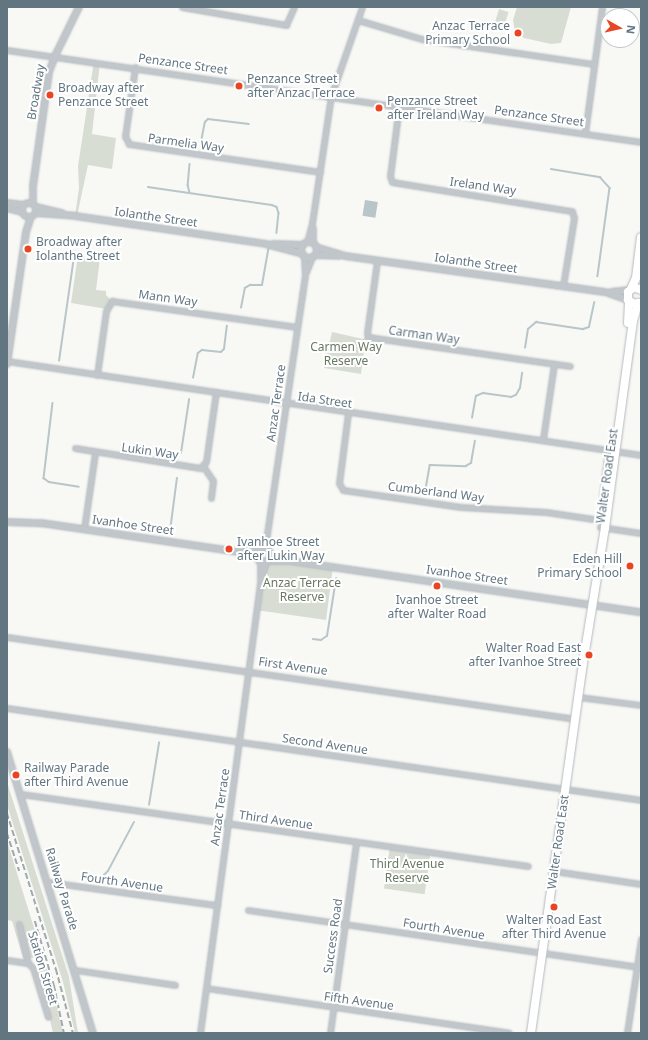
<!DOCTYPE html>
<style>
body{margin:0}
#map{position:relative;width:648px;height:1040px;overflow:hidden;background:#f8f8f5;font-family:"Noto Sans",sans-serif}
div>[style]{position:absolute}
[style*='--x']{left:calc(var(--x)*1px);top:calc(var(--y)*1px);width:calc(var(--w)*1px);rotate:calc(var(--a)*1deg)}
.green>*{inset:0;background:#d8ddd4;transform-origin:0 0}
.water>*{inset:0;background:#b8c6c9;transform-origin:0 0}
.stream>*{height:1.5px;margin:-0.75px;padding:0 0.75px;transform-origin:0.75px;border-radius:0.75px;background:#b8c6c9}
.roads{filter:drop-shadow(0 0 1px #b4babe) drop-shadow(0 0 1px #b4babe)}
.minor>*{height:5px;margin:-2.5px;padding:0 2.5px;transform-origin:2.5px;border-radius:2.5px;background:#c1c6ca}
.tertiary>*{height:6px;margin:-3px;padding:0 3px;transform-origin:3px;border-radius:3px;background:#c1c6ca}
.tertiary>.ring{margin:-3px;padding:0;box-sizing:content-box;background:none;border:6px solid #c1c6ca;border-radius:50%}
.primary>*{height:8px;margin:-4px;padding:0 4px;transform-origin:4px;border-radius:4px;background:#fff}
.rail>*{height:1.5px;margin-top:-0.75px;transform-origin:0;background:repeating-linear-gradient(90deg,#a0a9ae 0 6px,transparent 0 9px)}
.dots>*{width:11px;height:11px;translate:-50% -50%;box-sizing:border-box;border:2px solid #fff;border-radius:50%}
span{translate:-50% -50%;white-space:nowrap;text-align:center;line-height:1.15;-webkit-text-stroke:4px #fff;paint-order:stroke}
.poi-label{font-size:12px;color:#627681}
.right{translate:-100% -50%;text-align:right}
.left{translate:0 -50%;text-align:left}
.street-label{font-size:12px;color:#627681}
.park-label{font-size:12px;color:#677961}
.frame{position:absolute;inset:0;border:8px solid #627681;pointer-events:none}
.north{position:absolute;left:600px;top:8px;width:40px;height:40px;box-sizing:border-box;background:#fff;border:1px solid #c0c8cd;border-radius:50%;rotate:98deg;font-size:11px;font-weight:700;line-height:16px;text-align:center;color:#627681}
.north::after{content:'';display:block;margin:auto;width:14px;height:18px;background:#ea4523;clip-path:polygon(50% 0,100% 100%,50% 72%,0 100%)}
</style>
<div id="map">
<div class="green">
<div style="clip-path:polygon(517px 7px,571px 7px,561px 43px,551px 44px,524px 38px,515px 32px,513px 20px)"></div>
<div style="left:499px;top:9px;width:10px;height:21px;rotate:17deg"></div>
<div style="clip-path:polygon(94px 61px,100px 62px,92px 134px,116px 138px,112px 169px,88px 165px,77px 216px,75px 216px,79px 188px,78px 166px)"></div>
<div style="clip-path:polygon(78px 255px,100px 258px,96px 290px,106px 291px,106px 295px,112px 301px,107px 309px,71px 303px)"></div>
<div style="clip-path:polygon(332px 332px,363px 339px,367px 335px,371px 338px,365px 343px,361px 374px,324px 368px)"></div>
<div style="clip-path:polygon(266px 562px,333px 567px,326px 620px,256px 610px,260px 583px)"></div>
<div style="clip-path:polygon(7px 782px,69px 977px,78px 1033px,75px 1033px,63px 982px,7px 805px)"></div>
<div style="clip-path:polygon(7px 841px,49px 976px,63px 1033px,53px 1033px,36px 958px,23px 958px,12px 921px,7px 920px)"></div>
<div style="left:390px;top:846px;width:41px;height:43px;rotate:8deg"></div>
</div>
<div class="water">
<div style="left:365px;top:200px;width:13px;height:16px;rotate:9deg"></div>
</div>
<div class="stream">
<div style="--x:201;--y:142;--w:20;--a:-79"></div>
<div style="--x:205;--y:122;--w:4;--a:-45"></div>
<div style="--x:208;--y:119;--w:41;--a:7"></div>
<div style="--x:190;--y:164;--w:21;--a:95"></div>
<div style="--x:188;--y:185;--w:8;--a:76"></div>
<div style="--x:551;--y:169;--w:50;--a:9.3"></div>
<div style="--x:600;--y:177;--w:15;--a:48"></div>
<div style="--x:610;--y:188;--w:89;--a:97.8"></div>
<div style="--x:148;--y:187;--w:125;--a:8.3"></div>
<div style="--x:272;--y:205;--w:5;--a:22"></div>
<div style="--x:277;--y:207;--w:6;--a:72"></div>
<div style="--x:279;--y:213;--w:20;--a:96"></div>
<div style="--x:241;--y:308;--w:20;--a:-79"></div>
<div style="--x:245;--y:288;--w:6;--a:-31"></div>
<div style="--x:250;--y:285;--w:12;--a:0"></div>
<div style="--x:262;--y:285;--w:36;--a:-80"></div>
<div style="--x:525;--y:348;--w:19;--a:-81"></div>
<div style="--x:528;--y:329;--w:11;--a:-41"></div>
<div style="--x:536;--y:322;--w:48;--a:8.5"></div>
<div style="--x:583;--y:329;--w:6;--a:-18"></div>
<div style="--x:589;--y:327;--w:25;--a:-78"></div>
<div style="--x:59;--y:361;--w:105;--a:-81.8"></div>
<div style="--x:193;--y:378;--w:25;--a:-79"></div>
<div style="--x:198;--y:353;--w:5;--a:-37"></div>
<div style="--x:202;--y:350;--w:19;--a:6"></div>
<div style="--x:221;--y:352;--w:4;--a:-45"></div>
<div style="--x:224;--y:349;--w:23;--a:-83"></div>
<div style="--x:53;--y:403;--w:76;--a:96.8"></div>
<div style="--x:44;--y:478;--w:6;--a:39"></div>
<div style="--x:49;--y:482;--w:30;--a:9"></div>
<div style="--x:472;--y:418;--w:22;--a:-80"></div>
<div style="--x:476;--y:396;--w:8;--a:-23"></div>
<div style="--x:483;--y:393;--w:28;--a:8"></div>
<div style="--x:511;--y:397;--w:5;--a:-22"></div>
<div style="--x:516;--y:395;--w:8;--a:-60"></div>
<div style="--x:520;--y:388;--w:15;--a:-82"></div>
<div style="--x:181;--y:453;--w:54;--a:-81.4"></div>
<div style="--x:425;--y:492;--w:27;--a:-80"></div>
<div style="--x:430;--y:465;--w:36;--a:2"></div>
<div style="--x:466;--y:466;--w:6;--a:-31"></div>
<div style="--x:471;--y:463;--w:22;--a:-80"></div>
<div style="--x:170;--y:531;--w:53;--a:-82.5"></div>
<div style="--x:313;--y:639;--w:8;--a:7"></div>
<div style="--x:321;--y:640;--w:7;--a:-34"></div>
<div style="--x:327;--y:636;--w:58;--a:-81"></div>
<div style="--x:149;--y:805;--w:63;--a:-80.8"></div>
<div style="--x:102;--y:877;--w:8;--a:-45"></div>
<div style="--x:108;--y:871;--w:55;--a:-62"></div>
</div>
<div class="roads">
<div class="minor">
<div style="--x:182;--y:7;--w:106;--a:9.8"></div>
<div style="--x:286;--y:25;--w:20;--a:-66"></div>
<div style="--x:358;--y:20;--w:67;--a:16.5"></div>
<div style="--x:422;--y:39;--w:174;--a:8.3"></div>
<div style="--x:7;--y:50;--w:641;--a:8.26"></div>
<div style="--x:135;--y:67;--w:70;--a:98.2"></div>
<div style="--x:125;--y:136;--w:9;--a:63"></div>
<div style="--x:129;--y:144;--w:193;--a:8.3"></div>
<div style="--x:399;--y:106;--w:71;--a:97.3"></div>
<div style="--x:390;--y:176;--w:6;--a:72"></div>
<div style="--x:392;--y:182;--w:182;--a:9.2"></div>
<div style="--x:572;--y:211;--w:7;--a:74"></div>
<div style="--x:574;--y:218;--w:69;--a:99.2"></div>
<div style="--x:585;--y:133;--w:127;--a:-82.3"></div>
<div style="--x:313;--y:228;--w:15;--a:90"></div>
<div style="--x:307;--y:242;--w:20;--a:-75"></div>
<div style="--x:312;--y:223;--w:128;--a:-81.5"></div>
<div style="--x:331;--y:96;--w:94;--a:-70.8"></div>
<div style="--x:377;--y:261;--w:73;--a:97.9"></div>
<div style="--x:367;--y:333;--w:4;--a:76"></div>
<div style="--x:368;--y:337;--w:204;--a:8.2"></div>
<div style="--x:306;--y:272;--w:16;--a:-68"></div>
<div style="--x:7;--y:361;--w:641;--a:8.43"></div>
<div style="--x:97;--y:375;--w:65;--a:-82"></div>
<div style="--x:106;--y:311;--w:12;--a:-59"></div>
<div style="--x:112;--y:301;--w:187;--a:8"></div>
<div style="--x:348;--y:413;--w:71;--a:97.3"></div>
<div style="--x:339;--y:483;--w:8;--a:60"></div>
<div style="--x:343;--y:490;--w:119;--a:8.2"></div>
<div style="--x:461;--y:507;--w:85;--a:3.4"></div>
<div style="--x:546;--y:512;--w:61;--a:8.5"></div>
<div style="--x:543;--y:439;--w:76;--a:-81.7"></div>
<div style="--x:75;--y:448;--w:127;--a:9.1"></div>
<div style="--x:200;--y:468;--w:8;--a:-45"></div>
<div style="--x:206;--y:462;--w:71;--a:-81.9"></div>
<div style="--x:203;--y:466;--w:18;--a:56"></div>
<div style="--x:213;--y:481;--w:17;--a:97"></div>
<div style="--x:600;--y:527;--w:41;--a:8.3"></div>
<div style="--x:84;--y:529;--w:77;--a:-81.8"></div>
<div style="--x:267;--y:537;--w:14;--a:86"></div>
<div style="--x:261;--y:550;--w:17;--a:-69"></div>
<div style="--x:267;--y:534;--w:131;--a:-81.7"></div>
<div style="--x:286;--y:404;--w:130;--a:-81.6"></div>
<div style="--x:305;--y:275;--w:19;--a:-93"></div>
<div style="--x:261;--y:578;--w:17;--a:-73"></div>
<div style="--x:7;--y:637;--w:575;--a:8.2"></div>
<div style="--x:579;--y:697;--w:63;--a:7.4"></div>
<div style="--x:7;--y:708;--w:641;--a:8.26"></div>
<div style="--x:21;--y:794;--w:512;--a:8.08"></div>
<div style="--x:554;--y:871;--w:88;--a:8.5"></div>
<div style="--x:48;--y:882;--w:171;--a:7.8"></div>
<div style="--x:248;--y:910;--w:393;--a:8.3"></div>
<div style="--x:19;--y:924;--w:40;--a:77"></div>
<div style="--x:28;--y:963;--w:7;--a:45"></div>
<div style="--x:33;--y:968;--w:51;--a:73"></div>
<div style="--x:7;--y:960;--w:21;--a:8"></div>
<div style="--x:76;--y:970;--w:100;--a:8.6"></div>
<div style="--x:206;--y:988;--w:306;--a:8.4"></div>
<div style="--x:200;--y:1033;--w:454;--a:-82.4"></div>
<div style="--x:260;--y:583;--w:21;--a:-90"></div>
<div style="--x:330;--y:1033;--w:193;--a:-82.2"></div>
<div style="--x:627;--y:1033;--w:95;--a:-81.5"></div>
</div>
<div class="tertiary">
<div class="ring" style="left:22px;top:203px;width:8px;height:8px"></div>
<div style="--x:7;--y:203;--w:17;--a:7"></div>
<div style="--x:33;--y:203;--w:17;--a:-90"></div>
<div style="--x:33;--y:186;--w:115;--a:-82"></div>
<div style="--x:49;--y:72;--w:17;--a:-69"></div>
<div style="--x:55;--y:56;--w:55;--a:-63.9"></div>
<div style="--x:36;--y:207;--w:27;--a:13"></div>
<div style="--x:7;--y:208;--w:16;--a:15"></div>
<div style="--x:36;--y:213;--w:39;--a:4"></div>
<div style="--x:75;--y:216;--w:193;--a:8.3"></div>
<div style="--x:266;--y:244;--w:38;--a:15"></div>
<div class="ring" style="left:301px;top:242px;width:10px;height:10px"></div>
<div style="--x:273;--y:244;--w:30;--a:2"></div>
<div style="--x:316;--y:247;--w:30;--a:17"></div>
<div style="--x:345;--y:256;--w:262;--a:7.9"></div>
<div style="--x:605;--y:292;--w:24;--a:19"></div>
<div style="--x:315;--y:255;--w:24;--a:2"></div>
<div style="--x:611;--y:292;--w:19;--a:-6"></div>
<div style="--x:7;--y:364;--w:133;--a:-81.8"></div>
<div style="--x:26;--y:232;--w:16;--a:-72"></div>
<div style="--x:7;--y:522;--w:34;--a:2"></div>
<div style="--x:41;--y:523;--w:202;--a:8.3"></div>
<div style="--x:241;--y:552;--w:23;--a:-7"></div>
<div style="--x:264;--y:549;--w:7;--a:34"></div>
<div style="--x:270;--y:553;--w:8;--a:97"></div>
<div style="--x:269;--y:561;--w:9;--a:174"></div>
<div style="--x:260;--y:562;--w:5;--a:-127"></div>
<div style="--x:257;--y:558;--w:6;--a:-72"></div>
<div style="--x:269;--y:561;--w:21;--a:0"></div>
<div style="--x:290;--y:561;--w:355;--a:8.3"></div>
<div style="--x:7;--y:752;--w:294;--a:73"></div>
</div>
<div class="primary">
<div style="--x:631;--y:289;--w:12;--a:-66"></div>
<div style="--x:636;--y:278;--w:41;--a:-83"></div>
<div style="--x:633;--y:303;--w:6;--a:-149"></div>
<div style="--x:628;--y:300;--w:8;--a:-90"></div>
<div style="--x:628;--y:292;--w:8;--a:-40"></div>
<div style="--x:634;--y:287;--w:8;--a:23"></div>
<div style="--x:628;--y:323;--w:22;--a:-87"></div>
<div style="--x:604;--y:499;--w:40;--a:-82.9"></div>
<div style="--x:531;--y:1033;--w:386;--a:-82"></div>
<div style="--x:585;--y:651;--w:125;--a:-80.8"></div>
<div style="--x:605;--y:528;--w:209;--a:-82.3"></div>
<div style="--x:633;--y:321;--w:19;--a:-74"></div>
</div>
</div>
<div class="rail">
<div style="--x:7;--y:813;--w:164;--a:72.6"></div>
<div style="--x:56;--y:969;--w:66;--a:75.1"></div>
<div style="--x:7;--y:833;--w:40;--a:72"></div>
<div style="--x:35;--y:921;--w:67;--a:73.5"></div>
<div style="--x:54;--y:985;--w:49;--a:78.2"></div>
</div>
<div class="dots">
<div style="left:518px;top:33px;background:#ea4523"></div>
<div style="left:239px;top:86px;background:#ea4523"></div>
<div style="left:50px;top:95px;background:#ea4523"></div>
<div style="left:379px;top:108px;background:#ea4523"></div>
<div style="left:28px;top:249px;background:#ea4523"></div>
<div style="left:229px;top:549px;background:#ea4523"></div>
<div style="left:630px;top:566px;background:#ea4523"></div>
<div style="left:437px;top:586px;background:#ea4523"></div>
<div style="left:589px;top:655px;background:#ea4523"></div>
<div style="left:16px;top:775px;background:#ea4523"></div>
<div style="left:554px;top:907px;background:#ea4523"></div>
</div>
<div class="poi-label">
<span class="right" style="left:510px;top:33px">Anzac Terrace<br>Primary School</span>
<span class="left" style="left:247px;top:86px">Penzance Street<br>after Anzac Terrace</span>
<span class="left" style="left:58px;top:95px">Broadway after<br>Penzance Street</span>
<span class="left" style="left:387px;top:108px">Penzance Street<br>after Ireland Way</span>
<span class="left" style="left:36px;top:249px">Broadway after<br>Iolanthe Street</span>
<span class="left" style="left:237px;top:549px">Ivanhoe Street<br>after Lukin Way</span>
<span class="right" style="left:622px;top:566px">Eden Hill<br>Primary School</span>
<span style="left:437px;top:607px">Ivanhoe Street<br>after Walter Road</span>
<span class="right" style="left:581px;top:655px">Walter Road East<br>after Ivanhoe Street</span>
<span class="left" style="left:24px;top:775px">Railway Parade<br>after Third Avenue</span>
<span style="left:554px;top:927px">Walter Road East<br>after Third Avenue</span>
</div>
<div class="street-label">
<span style="left:183px;top:64px;rotate:8deg">Penzance Street</span>
<span style="left:36px;top:92px;rotate:-80deg">Broadway</span>
<span style="left:539px;top:116px;rotate:8deg">Penzance Street</span>
<span style="left:186px;top:143px;rotate:8deg">Parmelia Way</span>
<span style="left:483px;top:186px;rotate:8deg">Ireland Way</span>
<span style="left:156px;top:217px;rotate:8deg">Iolanthe Street</span>
<span style="left:476px;top:263px;rotate:8deg">Iolanthe Street</span>
<span style="left:168px;top:298px;rotate:8deg">Mann Way</span>
<span style="left:424px;top:335px;rotate:8deg">Carman Way</span>
<span style="left:325px;top:400px;rotate:8deg">Ida Street</span>
<span style="left:276px;top:403px;rotate:-82deg">Anzac Terrace</span>
<span style="left:150px;top:451px;rotate:8deg">Lukin Way</span>
<span style="left:607px;top:476px;rotate:-82deg">Walter Road East</span>
<span style="left:436px;top:492px;rotate:7deg">Cumberland Way</span>
<span style="left:133px;top:525px;rotate:8deg">Ivanhoe Street</span>
<span style="left:467px;top:575px;rotate:8deg">Ivanhoe Street</span>
<span style="left:293px;top:666px;rotate:8deg">First Avenue</span>
<span style="left:325px;top:744px;rotate:8deg">Second Avenue</span>
<span style="left:220px;top:807px;rotate:-82deg">Anzac Terrace</span>
<span style="left:276px;top:820px;rotate:8deg">Third Avenue</span>
<span style="left:558px;top:842px;rotate:-82deg">Walter Road East</span>
<span style="left:122px;top:882px;rotate:8deg">Fourth Avenue</span>
<span style="left:62px;top:889px;rotate:73deg">Railway Parade</span>
<span style="left:444px;top:929px;rotate:9deg">Fourth Avenue</span>
<span style="left:333px;top:936px;rotate:-82deg">Success Road</span>
<span style="left:43px;top:968px;rotate:73deg">Station Street</span>
<span style="left:359px;top:1001px;rotate:8deg">Fifth Avenue</span>
</div>
<div class="park-label">
<span style="left:346px;top:354px">Carmen Way<br>Reserve</span>
<span style="left:302px;top:590px">Anzac Terrace<br>Reserve</span>
<span style="left:407px;top:871px">Third Avenue<br>Reserve</span>
</div>
<div class="frame"></div>
<div class="north">N</div>
</div>
